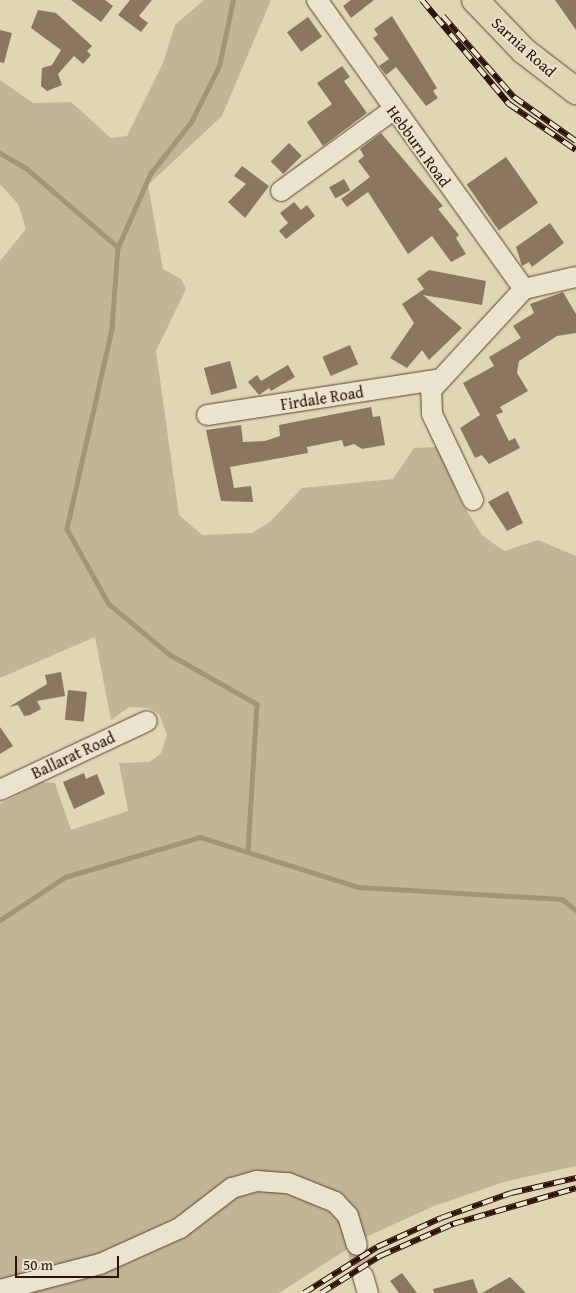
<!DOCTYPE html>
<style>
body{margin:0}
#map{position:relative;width:576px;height:1293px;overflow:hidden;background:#dfd6b3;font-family:"Gentium Book Plus",serif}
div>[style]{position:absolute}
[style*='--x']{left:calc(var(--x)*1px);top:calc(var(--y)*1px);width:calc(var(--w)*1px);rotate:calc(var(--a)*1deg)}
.green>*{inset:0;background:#c1b595}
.stream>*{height:4.5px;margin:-2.25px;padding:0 2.25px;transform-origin:2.25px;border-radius:2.25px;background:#a39378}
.building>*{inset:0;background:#8b775f;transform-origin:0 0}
.minor-tunnel>*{height:20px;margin-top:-10px;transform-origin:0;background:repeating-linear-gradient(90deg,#bcaf90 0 20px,transparent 0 30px)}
.roads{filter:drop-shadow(0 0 1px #5b4230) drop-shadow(0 0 1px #5b4230)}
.minor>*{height:20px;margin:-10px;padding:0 10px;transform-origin:10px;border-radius:10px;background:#eae4ce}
.major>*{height:26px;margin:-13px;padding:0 13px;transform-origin:13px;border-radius:13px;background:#dfd6b3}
.rail>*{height:5.5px;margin-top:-2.75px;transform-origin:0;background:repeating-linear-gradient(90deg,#eae4ce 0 11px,#2f1105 0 22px);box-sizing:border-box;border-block:1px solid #2f1105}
span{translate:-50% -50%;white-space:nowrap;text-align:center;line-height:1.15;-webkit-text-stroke:4px #eae4ce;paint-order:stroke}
.street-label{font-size:16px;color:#2f1105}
.scale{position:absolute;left:15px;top:1256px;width:104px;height:22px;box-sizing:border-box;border:2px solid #2f1105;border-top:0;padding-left:6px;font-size:15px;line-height:18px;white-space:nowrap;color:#2f1105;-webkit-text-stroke:4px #eae4ce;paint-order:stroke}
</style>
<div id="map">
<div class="green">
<div style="clip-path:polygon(204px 0,271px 0,222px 116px,148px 185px,163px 269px,181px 279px,186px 289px,156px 351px,179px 515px,202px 535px,252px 533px,270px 522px,302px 488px,393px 479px,414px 448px,438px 447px,460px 500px,482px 535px,504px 551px,538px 540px,576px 556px,576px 1166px,504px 1182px,434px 1206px,366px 1237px,279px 1293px,0 1293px,0 804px,42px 782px,55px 783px,71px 830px,128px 811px,119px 763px,150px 762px,161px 753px,167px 735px,159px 714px,149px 708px,129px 707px,111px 720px,95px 637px,0 678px,0 261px,26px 229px,18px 204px,0 184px,0 80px,33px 103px,71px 102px,111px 138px,127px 136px,163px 63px,175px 25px)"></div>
</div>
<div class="stream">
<div style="--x:0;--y:153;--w:30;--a:30"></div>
<div style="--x:26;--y:168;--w:121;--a:40.7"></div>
<div style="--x:118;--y:247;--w:82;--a:94.2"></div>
<div style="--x:112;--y:329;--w:205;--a:102.7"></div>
<div style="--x:67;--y:529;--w:86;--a:60.8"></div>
<div style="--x:109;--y:604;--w:78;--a:39.8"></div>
<div style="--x:169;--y:654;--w:101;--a:29.6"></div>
<div style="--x:257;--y:704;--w:148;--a:93.5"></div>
<div style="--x:118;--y:247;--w:80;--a:-66.3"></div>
<div style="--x:150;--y:174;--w:66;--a:-51.7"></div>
<div style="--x:191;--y:122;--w:63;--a:-63.4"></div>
<div style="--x:219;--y:66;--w:67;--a:-78"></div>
<div style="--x:0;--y:920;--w:78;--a:-33.5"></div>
<div style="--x:65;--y:877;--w:141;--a:-16.5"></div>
<div style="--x:200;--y:837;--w:167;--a:17.5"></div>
<div style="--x:359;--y:887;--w:203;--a:3.4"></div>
<div style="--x:562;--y:899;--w:18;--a:38"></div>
</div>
<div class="building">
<div style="clip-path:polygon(71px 0,105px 0,113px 6px,101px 22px)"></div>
<div style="clip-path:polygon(130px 0,152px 0,139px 16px,148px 23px,141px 32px,118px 15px)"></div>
<div style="clip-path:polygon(351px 0,374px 0,351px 18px,343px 6px)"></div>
<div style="clip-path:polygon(555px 0,576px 0,576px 30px)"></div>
<div style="clip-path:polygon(38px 10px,56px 13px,92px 46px,87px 51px,91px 55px,83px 64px,74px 56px,58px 74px,62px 85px,47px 91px,41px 86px,42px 68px,52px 65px,61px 50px,31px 28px)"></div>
<div style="clip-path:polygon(392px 16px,437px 88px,433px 91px,438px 98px,426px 106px,396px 67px,386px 75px,379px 66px,389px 59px,373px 38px,378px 35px,374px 29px)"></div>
<div style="left:308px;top:17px;width:24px;height:26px;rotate:54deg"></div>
<div style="clip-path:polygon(0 30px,12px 33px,4px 63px,0 62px)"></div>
<div style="clip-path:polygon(342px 66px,350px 77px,344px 81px,367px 113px,323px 146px,307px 122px,332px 104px,317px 83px)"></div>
<div style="clip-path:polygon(381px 133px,443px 206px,438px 209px,459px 235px,456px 238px,466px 254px,451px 262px,432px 236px,408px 254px,368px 192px,347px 207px,341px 199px,370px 177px,358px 161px,364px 156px,360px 149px)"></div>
<div style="left:289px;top:143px;width:18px;height:26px;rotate:45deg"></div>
<div style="left:506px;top:157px;width:56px;height:48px;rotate:55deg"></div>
<div style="clip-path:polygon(242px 166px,269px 186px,245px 218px,228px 202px,246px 184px,234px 176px)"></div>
<div style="left:344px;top:179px;width:13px;height:17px;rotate:61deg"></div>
<div style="clip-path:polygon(294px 202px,301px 210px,307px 205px,315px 216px,286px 239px,279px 231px,288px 223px,280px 213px)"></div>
<div style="clip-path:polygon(550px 223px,564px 243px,532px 267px,529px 262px,522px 266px,516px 247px)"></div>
<div style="clip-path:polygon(429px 270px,486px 281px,482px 305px,423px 295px,462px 328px,429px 360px,422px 350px,407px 368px,390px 358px,414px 323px,402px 304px,424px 289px,417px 279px)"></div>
<div style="clip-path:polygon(563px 292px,576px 314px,576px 333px,557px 336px,519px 361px,517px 373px,528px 391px,500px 407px,503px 412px,496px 415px,509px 441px,515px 438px,520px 448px,489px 464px,482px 455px,475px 458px,460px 428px,480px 415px,463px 383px,494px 366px,489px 357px,521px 338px,513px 326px,534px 313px,530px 304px)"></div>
<div style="left:350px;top:345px;width:21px;height:30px;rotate:67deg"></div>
<div style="left:230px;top:361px;width:28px;height:27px;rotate:75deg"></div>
<div style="clip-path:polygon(288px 365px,295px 377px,271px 391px,269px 388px,259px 395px,248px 382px,257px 375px,261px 381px)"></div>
<div style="clip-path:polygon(371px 407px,373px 417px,380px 416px,385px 445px,362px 449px,354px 444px,344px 447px,342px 440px,307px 447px,308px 453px,230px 467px,234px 488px,251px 486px,253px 502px,221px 501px,206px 430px,241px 425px,243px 442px,265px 441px,280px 436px,279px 425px)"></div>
<div style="clip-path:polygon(508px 491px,523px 523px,507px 531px,488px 502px)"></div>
<div style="clip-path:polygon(61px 672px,65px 696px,37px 701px,41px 709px,30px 715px,24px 716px,18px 705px,9px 707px,47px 684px,45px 675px)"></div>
<div style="left:68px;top:690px;width:19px;height:30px;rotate:6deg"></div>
<div style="clip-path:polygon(0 727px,13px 746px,0 754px)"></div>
<div style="clip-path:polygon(84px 773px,86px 779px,97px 774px,105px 794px,74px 809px,63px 782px)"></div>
<div style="clip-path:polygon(402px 1273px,417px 1293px,399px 1293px,390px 1281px)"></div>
<div style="clip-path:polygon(510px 1277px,526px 1293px,482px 1293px)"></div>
<div style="clip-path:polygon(473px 1279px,478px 1293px,434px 1293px,433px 1289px)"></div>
</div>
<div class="minor-tunnel">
<div style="--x:357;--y:1245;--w:32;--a:79"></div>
</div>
<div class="roads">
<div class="minor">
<div style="--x:317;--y:0;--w:355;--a:54.4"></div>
<div style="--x:281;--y:191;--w:138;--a:-35.9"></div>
<div style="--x:207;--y:415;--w:233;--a:-8.7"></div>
<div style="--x:473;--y:500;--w:95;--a:-115.5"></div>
<div style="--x:432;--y:414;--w:24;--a:-92"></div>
<div style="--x:431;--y:390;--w:137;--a:-47.4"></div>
<div style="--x:524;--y:289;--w:53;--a:-13"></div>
<div style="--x:0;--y:790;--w:162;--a:-25.1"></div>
<div style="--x:363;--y:1276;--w:18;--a:74"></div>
<div style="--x:0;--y:1290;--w:103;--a:-14.6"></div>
<div style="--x:100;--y:1264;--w:88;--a:-24.2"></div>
<div style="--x:180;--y:1228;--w:66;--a:-37.6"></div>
<div style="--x:232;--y:1188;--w:26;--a:-16"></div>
<div style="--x:257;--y:1181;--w:31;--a:4"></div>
<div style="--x:288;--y:1183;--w:51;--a:22"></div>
<div style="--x:335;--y:1202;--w:19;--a:47"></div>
<div style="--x:348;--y:1216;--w:30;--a:73"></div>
</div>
<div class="major">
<div style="--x:475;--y:0;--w:71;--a:46.1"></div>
<div style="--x:524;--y:51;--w:66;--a:37.6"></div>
</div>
</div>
<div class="rail">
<div style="--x:422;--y:0;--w:136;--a:50.1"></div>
<div style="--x:509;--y:104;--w:81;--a:34.5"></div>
<div style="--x:443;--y:16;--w:108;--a:48.8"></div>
<div style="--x:514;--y:97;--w:76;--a:35.4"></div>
<div style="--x:304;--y:1293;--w:86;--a:-32.2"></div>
<div style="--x:377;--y:1247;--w:70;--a:-24.4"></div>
<div style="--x:441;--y:1218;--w:74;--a:-19.7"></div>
<div style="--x:511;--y:1193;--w:67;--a:-13"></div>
<div style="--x:321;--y:1293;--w:70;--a:-32.1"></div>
<div style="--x:380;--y:1256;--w:80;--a:-23.7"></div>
<div style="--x:453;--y:1224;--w:128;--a:-16.3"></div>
</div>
<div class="street-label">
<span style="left:524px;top:47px;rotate:42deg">Sarnia Road</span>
<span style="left:419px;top:146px;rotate:54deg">Hebburn Road</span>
<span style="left:322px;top:398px;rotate:-9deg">Firdale Road</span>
<span style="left:73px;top:755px;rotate:-25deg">Ballarat Road</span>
</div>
<div class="scale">50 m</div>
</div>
